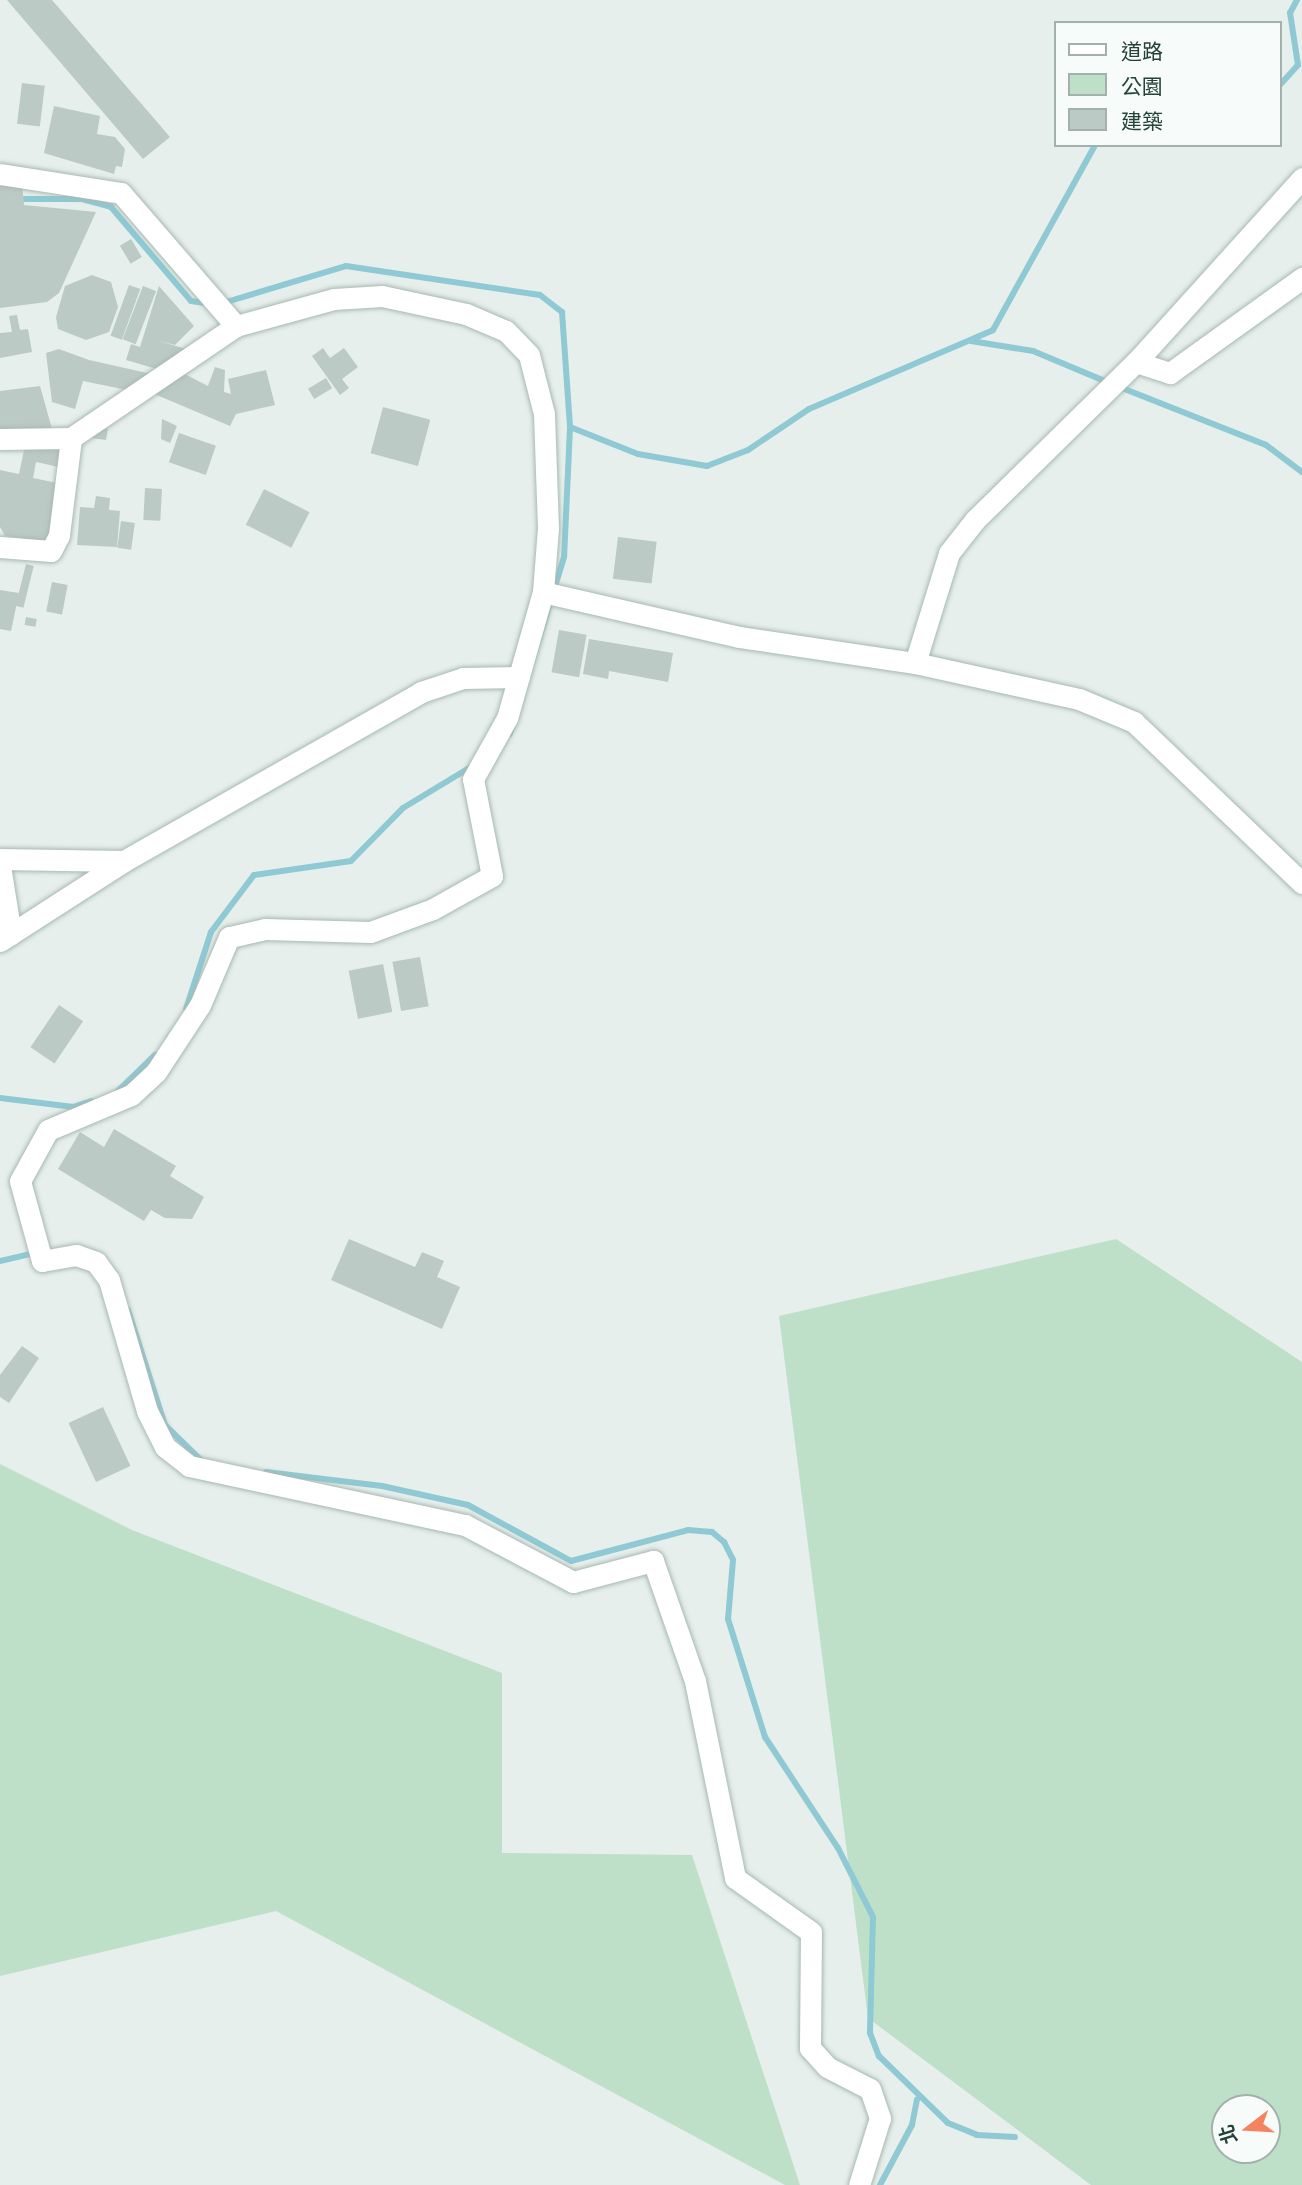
<!DOCTYPE html>
<meta charset="utf-8">
<style>
body{margin:0}
#map{position:relative;width:1302px;height:2185px;overflow:hidden;background:#e6efeb;font-family:"Golos Text","Noto Sans TC",sans-serif}
div>[style]{position:absolute}
[style*='--x']{left:calc(var(--x)*1px);top:calc(var(--y)*1px);width:calc(var(--w)*1px);rotate:calc(var(--a)*1deg)}
.green>*{inset:0;background:#bfe0c8}
.stream>*{height:6px;margin:-3px;padding:0 3px;transform-origin:3px;border-radius:3px;background:#8ec9d4}
.building>*{inset:0;background:#bbcac4;transform-origin:0 0}
.roads{filter:drop-shadow(0 0 2px #a8b8b2) drop-shadow(0 0 2px #a8b8b2)}
.minor>*{height:21px;margin:-10.5px;padding:0 10.5px;transform-origin:10.5px;border-radius:10.5px;background:#fff}
span{translate:-50% -50%;white-space:nowrap;text-align:center;line-height:1.15;-webkit-text-stroke:7px #f7fbf9;paint-order:stroke}
.legend{position:absolute;left:1054px;top:21px;width:228px;height:126px;box-sizing:border-box;background:#f7fbf9;border:2px solid #a3b1ad;margin:0;padding:9px 12px;list-style:none;font-size:21px;color:#24423a}
.legend li{display:flex;align-items:center;gap:14px;height:35px}
.legend b{width:35px;border:2px solid #a3b1ad}
.north{position:absolute;left:1211px;top:2094px;width:70px;height:70px;box-sizing:border-box;background:#f7fbf9;border:2px solid #a3b1ad;border-radius:50%;rotate:253deg;font-size:19px;font-weight:700;line-height:28px;text-align:center;color:#24423a}
.north::after{content:'';display:block;margin:auto;width:24px;height:32px;background:#f4845f;clip-path:polygon(50% 0,100% 100%,50% 72%,0 100%)}
</style>
<div id="map">
<div class="green">
<div style="clip-path:polygon(evenodd,1116px 1239px,1302px 1362px,1302px 2185px,1091px 2185px,868px 2018px,779px 1316px,1116px 1239px,1225px 2108px,1267px 2108px,1267px 2150px,1225px 2150px,1225px 2108px)"></div>
<div style="clip-path:polygon(0 1464px,132px 1530px,502px 1673px,502px 1853px,692px 1855px,800px 2185px,785px 2185px,276px 1911px,0 1976px)"></div>
</div>
<div class="stream">
<div style="--x:1279;--y:86;--w:28;--a:-48"></div>
<div style="--x:1298;--y:65;--w:53;--a:-98.7"></div>
<div style="--x:1290;--y:13;--w:15;--a:-62"></div>
<div style="--x:17;--y:199;--w:65;--a:0"></div>
<div style="--x:82;--y:199;--w:30;--a:15"></div>
<div style="--x:111;--y:207;--w:123;--a:49.6"></div>
<div style="--x:191;--y:301;--w:21;--a:8"></div>
<div style="--x:223;--y:303;--w:128;--a:-16.7"></div>
<div style="--x:346;--y:266;--w:196;--a:8.5"></div>
<div style="--x:540;--y:295;--w:28;--a:38"></div>
<div style="--x:562;--y:312;--w:115;--a:86"></div>
<div style="--x:570;--y:427;--w:130;--a:92.6"></div>
<div style="--x:564;--y:557;--w:185;--a:107"></div>
<div style="--x:971;--y:341;--w:63;--a:9.2"></div>
<div style="--x:1033;--y:351;--w:80;--a:22.7"></div>
<div style="--x:1117;--y:386;--w:160;--a:21.6"></div>
<div style="--x:1266;--y:445;--w:45;--a:36.9"></div>
<div style="--x:570;--y:427;--w:73;--a:21.7"></div>
<div style="--x:638;--y:454;--w:70;--a:9.9"></div>
<div style="--x:707;--y:466;--w:44;--a:-21.3"></div>
<div style="--x:748;--y:450;--w:73;--a:-33.9"></div>
<div style="--x:809;--y:409;--w:200;--a:-23.2"></div>
<div style="--x:993;--y:330;--w:211;--a:-61.1"></div>
<div style="--x:186;--y:1009;--w:81;--a:-72"></div>
<div style="--x:211;--y:932;--w:71;--a:-53"></div>
<div style="--x:254;--y:875;--w:98;--a:-8.2"></div>
<div style="--x:351;--y:861;--w:74;--a:-45.5"></div>
<div style="--x:403;--y:808;--w:83;--a:-31.2"></div>
<div style="--x:118;--y:1091;--w:52;--a:-44.2"></div>
<div style="--x:0;--y:1098;--w:74;--a:7"></div>
<div style="--x:73;--y:1107;--w:19;--a:-18"></div>
<div style="--x:0;--y:1261;--w:36;--a:-13"></div>
<div style="--x:128;--y:1310;--w:121;--a:72.2"></div>
<div style="--x:165;--y:1425;--w:50;--a:44.2"></div>
<div style="--x:266;--y:1472;--w:117;--a:6.9"></div>
<div style="--x:382;--y:1486;--w:88;--a:12.5"></div>
<div style="--x:468;--y:1505;--w:117;--a:28.5"></div>
<div style="--x:571;--y:1561;--w:121;--a:-14.8"></div>
<div style="--x:688;--y:1530;--w:24;--a:5"></div>
<div style="--x:712;--y:1532;--w:16;--a:40"></div>
<div style="--x:724;--y:1542;--w:20;--a:63"></div>
<div style="--x:733;--y:1560;--w:59;--a:94.8"></div>
<div style="--x:728;--y:1619;--w:124;--a:72.6"></div>
<div style="--x:765;--y:1737;--w:133;--a:56.7"></div>
<div style="--x:838;--y:1848;--w:77;--a:63.1"></div>
<div style="--x:873;--y:1917;--w:116;--a:91.5"></div>
<div style="--x:870;--y:2033;--w:25;--a:69"></div>
<div style="--x:879;--y:2056;--w:96;--a:44.2"></div>
<div style="--x:948;--y:2123;--w:31;--a:22"></div>
<div style="--x:977;--y:2135;--w:38;--a:3"></div>
<div style="--x:880;--y:2185;--w:68;--a:-61.9"></div>
<div style="--x:912;--y:2125;--w:26;--a:-79"></div>
</div>
<div class="building">
<div style="clip-path:polygon(7px 0,52px 0,170px 137px,143px 159px)"></div>
<div style="left:22px;top:83px;width:23px;height:41px;rotate:7deg"></div>
<div style="clip-path:polygon(54px 106px,100px 116px,97px 134px,115px 137px,125px 149px,122px 167px,116px 166px,114px 174px,44px 153px)"></div>
<div style="clip-path:polygon(22px 183px,24px 205px,96px 212px,59px 293px,47px 302px,0 308px,0 186px)"></div>
<div style="left:131px;top:239px;width:21px;height:13px;rotate:59deg"></div>
<div style="clip-path:polygon(92px 275px,111px 282px,118px 307px,109px 332px,86px 340px,58px 329px,56px 317px,65px 286px)"></div>
<div style="left:129px;top:285px;width:12px;height:54px;rotate:20deg"></div>
<div style="left:143px;top:286px;width:14px;height:57px;rotate:21deg"></div>
<div style="clip-path:polygon(159px 286px,194px 326px,175px 345px,156px 340px,186px 349px,160px 370px,126px 360px,131px 344px,140px 347px)"></div>
<div style="clip-path:polygon(17px 315px,20px 330px,28px 329px,32px 352px,0 358px,0 333px,12px 332px,9px 316px)"></div>
<div style="clip-path:polygon(323px 348px,330px 358px,344px 348px,358px 367px,342px 379px,349px 388px,340px 395px,312px 356px)"></div>
<div style="clip-path:polygon(59px 349px,89px 360px,156px 375px,137px 392px,83px 381px,75px 409px,52px 402px,46px 353px)"></div>
<div style="clip-path:polygon(215px 367px,225px 370px,224px 392px,231px 394px,228px 379px,266px 370px,275px 405px,236px 414px,230px 426px,152px 393px,177px 370px,208px 386px)"></div>
<div style="left:326px;top:378px;width:12px;height:21px;rotate:59deg"></div>
<div style="clip-path:polygon(40px 386px,52px 429px,0 435px,0 391px)"></div>
<div style="left:383px;top:407px;width:49px;height:48px;rotate:15deg"></div>
<div style="clip-path:polygon(162px 419px,177px 426px,170px 443px,161px 439px)"></div>
<div style="clip-path:polygon(96px 426px,108px 429px,106px 440px,91px 438px)"></div>
<div style="left:179px;top:433px;width:39px;height:31px;rotate:19deg"></div>
<div style="clip-path:polygon(26px 441px,63px 449px,59px 467px,36px 462px,33px 478px,62px 484px,50px 542px,5px 536px,0 527px,0 470px,19px 474px)"></div>
<div style="left:145px;top:488px;width:17px;height:32px;rotate:3deg"></div>
<div style="left:264px;top:489px;width:51px;height:40px;rotate:27deg"></div>
<div style="clip-path:polygon(96px 496px,110px 498px,109px 510px,120px 511px,117px 547px,77px 545px,80px 507px,94px 508px)"></div>
<div style="left:121px;top:521px;width:14px;height:27px;rotate:8deg"></div>
<div style="left:618px;top:537px;width:39px;height:42px;rotate:7deg"></div>
<div style="left:26px;top:564px;width:8px;height:43px;rotate:14deg"></div>
<div style="left:52px;top:582px;width:16px;height:30px;rotate:11deg"></div>
<div style="clip-path:polygon(0 590px,19px 593px,11px 631px,0 629px)"></div>
<div style="left:26px;top:617px;width:11px;height:8px;rotate:10deg"></div>
<div style="left:559px;top:630px;width:28px;height:43px;rotate:10deg"></div>
<div style="clip-path:polygon(589px 639px,673px 653px,668px 682px,609px 671px,608px 679px,583px 674px)"></div>
<div style="left:420px;top:957px;width:50px;height:28px;rotate:80deg"></div>
<div style="left:383px;top:964px;width:49px;height:35px;rotate:79deg"></div>
<div style="left:59px;top:1005px;width:29px;height:51px;rotate:34deg"></div>
<div style="clip-path:polygon(114px 1129px,176px 1166px,170px 1176px,204px 1197px,192px 1219px,165px 1218px,151px 1210px,144px 1221px,58px 1169px,80px 1132px,104px 1147px)"></div>
<div style="clip-path:polygon(349px 1239px,415px 1267px,422px 1252px,444px 1261px,437px 1277px,460px 1287px,442px 1329px,331px 1280px)"></div>
<div style="clip-path:polygon(22px 1346px,39px 1358px,9px 1403px,0 1397px,0 1375px)"></div>
<div style="left:103px;top:1407px;width:65px;height:38px;rotate:65deg"></div>
</div>
<div class="roads">
<div class="minor">
<div style="--x:0;--y:174;--w:122;--a:8.9"></div>
<div style="--x:121;--y:193;--w:176;--a:49.2"></div>
<div style="--x:236;--y:326;--w:102;--a:-15.4"></div>
<div style="--x:334;--y:299;--w:48;--a:-3.6"></div>
<div style="--x:382;--y:296;--w:86;--a:12.1"></div>
<div style="--x:466;--y:314;--w:43;--a:23"></div>
<div style="--x:506;--y:331;--w:33;--a:46"></div>
<div style="--x:529;--y:355;--w:61;--a:75.7"></div>
<div style="--x:544;--y:414;--w:114;--a:88"></div>
<div style="--x:548;--y:528;--w:64;--a:94.5"></div>
<div style="--x:543;--y:592;--w:131;--a:105.9"></div>
<div style="--x:507;--y:718;--w:70;--a:119.1"></div>
<div style="--x:473;--y:779;--w:99;--a:78.9"></div>
<div style="--x:492;--y:876;--w:68;--a:150.8"></div>
<div style="--x:433;--y:909;--w:67;--a:159.9"></div>
<div style="--x:370;--y:932;--w:105;--a:-178.4"></div>
<div style="--x:265;--y:929;--w:37;--a:167"></div>
<div style="--x:229;--y:937;--w:74;--a:113.1"></div>
<div style="--x:200;--y:1005;--w:80;--a:123.3"></div>
<div style="--x:156;--y:1072;--w:34;--a:137"></div>
<div style="--x:131;--y:1095;--w:90;--a:157.1"></div>
<div style="--x:48;--y:1130;--w:58;--a:118.8"></div>
<div style="--x:20;--y:1181;--w:83;--a:74.6"></div>
<div style="--x:42;--y:1261;--w:35;--a:-10"></div>
<div style="--x:76;--y:1255;--w:21;--a:19"></div>
<div style="--x:96;--y:1262;--w:22;--a:54"></div>
<div style="--x:109;--y:1280;--w:136;--a:73.8"></div>
<div style="--x:147;--y:1411;--w:40;--a:63.4"></div>
<div style="--x:165;--y:1447;--w:31;--a:38"></div>
<div style="--x:189;--y:1466;--w:282;--a:12.1"></div>
<div style="--x:465;--y:1525;--w:122;--a:27.8"></div>
<div style="--x:573;--y:1582;--w:83;--a:-14.7"></div>
<div style="--x:653;--y:1561;--w:127;--a:70.7"></div>
<div style="--x:695;--y:1681;--w:201;--a:78.5"></div>
<div style="--x:735;--y:1878;--w:93;--a:35.4"></div>
<div style="--x:811;--y:1932;--w:116;--a:90.5"></div>
<div style="--x:810;--y:2048;--w:25;--a:48"></div>
<div style="--x:827;--y:2067;--w:48;--a:27.1"></div>
<div style="--x:870;--y:2089;--w:31;--a:71"></div>
<div style="--x:880;--y:2118;--w:70;--a:107.4"></div>
<div style="--x:1136;--y:362;--w:36;--a:18"></div>
<div style="--x:1170;--y:373;--w:163;--a:-35.7"></div>
<div style="--x:0;--y:439;--w:71;--a:-0.8"></div>
<div style="--x:0;--y:547;--w:51;--a:4.5"></div>
<div style="--x:51;--y:551;--w:18;--a:-63"></div>
<div style="--x:59;--y:535;--w:98;--a:-82.9"></div>
<div style="--x:71;--y:438;--w:199;--a:-34.2"></div>
<div style="--x:543;--y:592;--w:201;--a:12.9"></div>
<div style="--x:739;--y:637;--w:178;--a:8.4"></div>
<div style="--x:915;--y:663;--w:168;--a:12.4"></div>
<div style="--x:1079;--y:699;--w:60;--a:22.7"></div>
<div style="--x:1134;--y:722;--w:233;--a:43.8"></div>
<div style="--x:915;--y:663;--w:115;--a:-72.8"></div>
<div style="--x:949;--y:553;--w:42;--a:-51.8"></div>
<div style="--x:975;--y:520;--w:226;--a:-44.5"></div>
<div style="--x:1136;--y:362;--w:248;--a:-47.9"></div>
<div style="--x:0;--y:859;--w:124;--a:0.9"></div>
<div style="--x:0;--y:866;--w:69;--a:80.8"></div>
<div style="--x:0;--y:941;--w:148;--a:-32.8"></div>
<div style="--x:124;--y:861;--w:342;--a:-29.6"></div>
<div style="--x:421;--y:692;--w:44;--a:-18.4"></div>
<div style="--x:463;--y:678;--w:56;--a:-1"></div>
</div>
</div>
<ul class="legend">
<li><b style="height:9px;background:#fff"></b>道路</li>
<li><b style="height:19px;background:#bfe0c8"></b>公園</li>
<li><b style="height:19px;background:#bbcac4"></b>建築</li>
</ul>
<div class="north">北</div>
</div>
